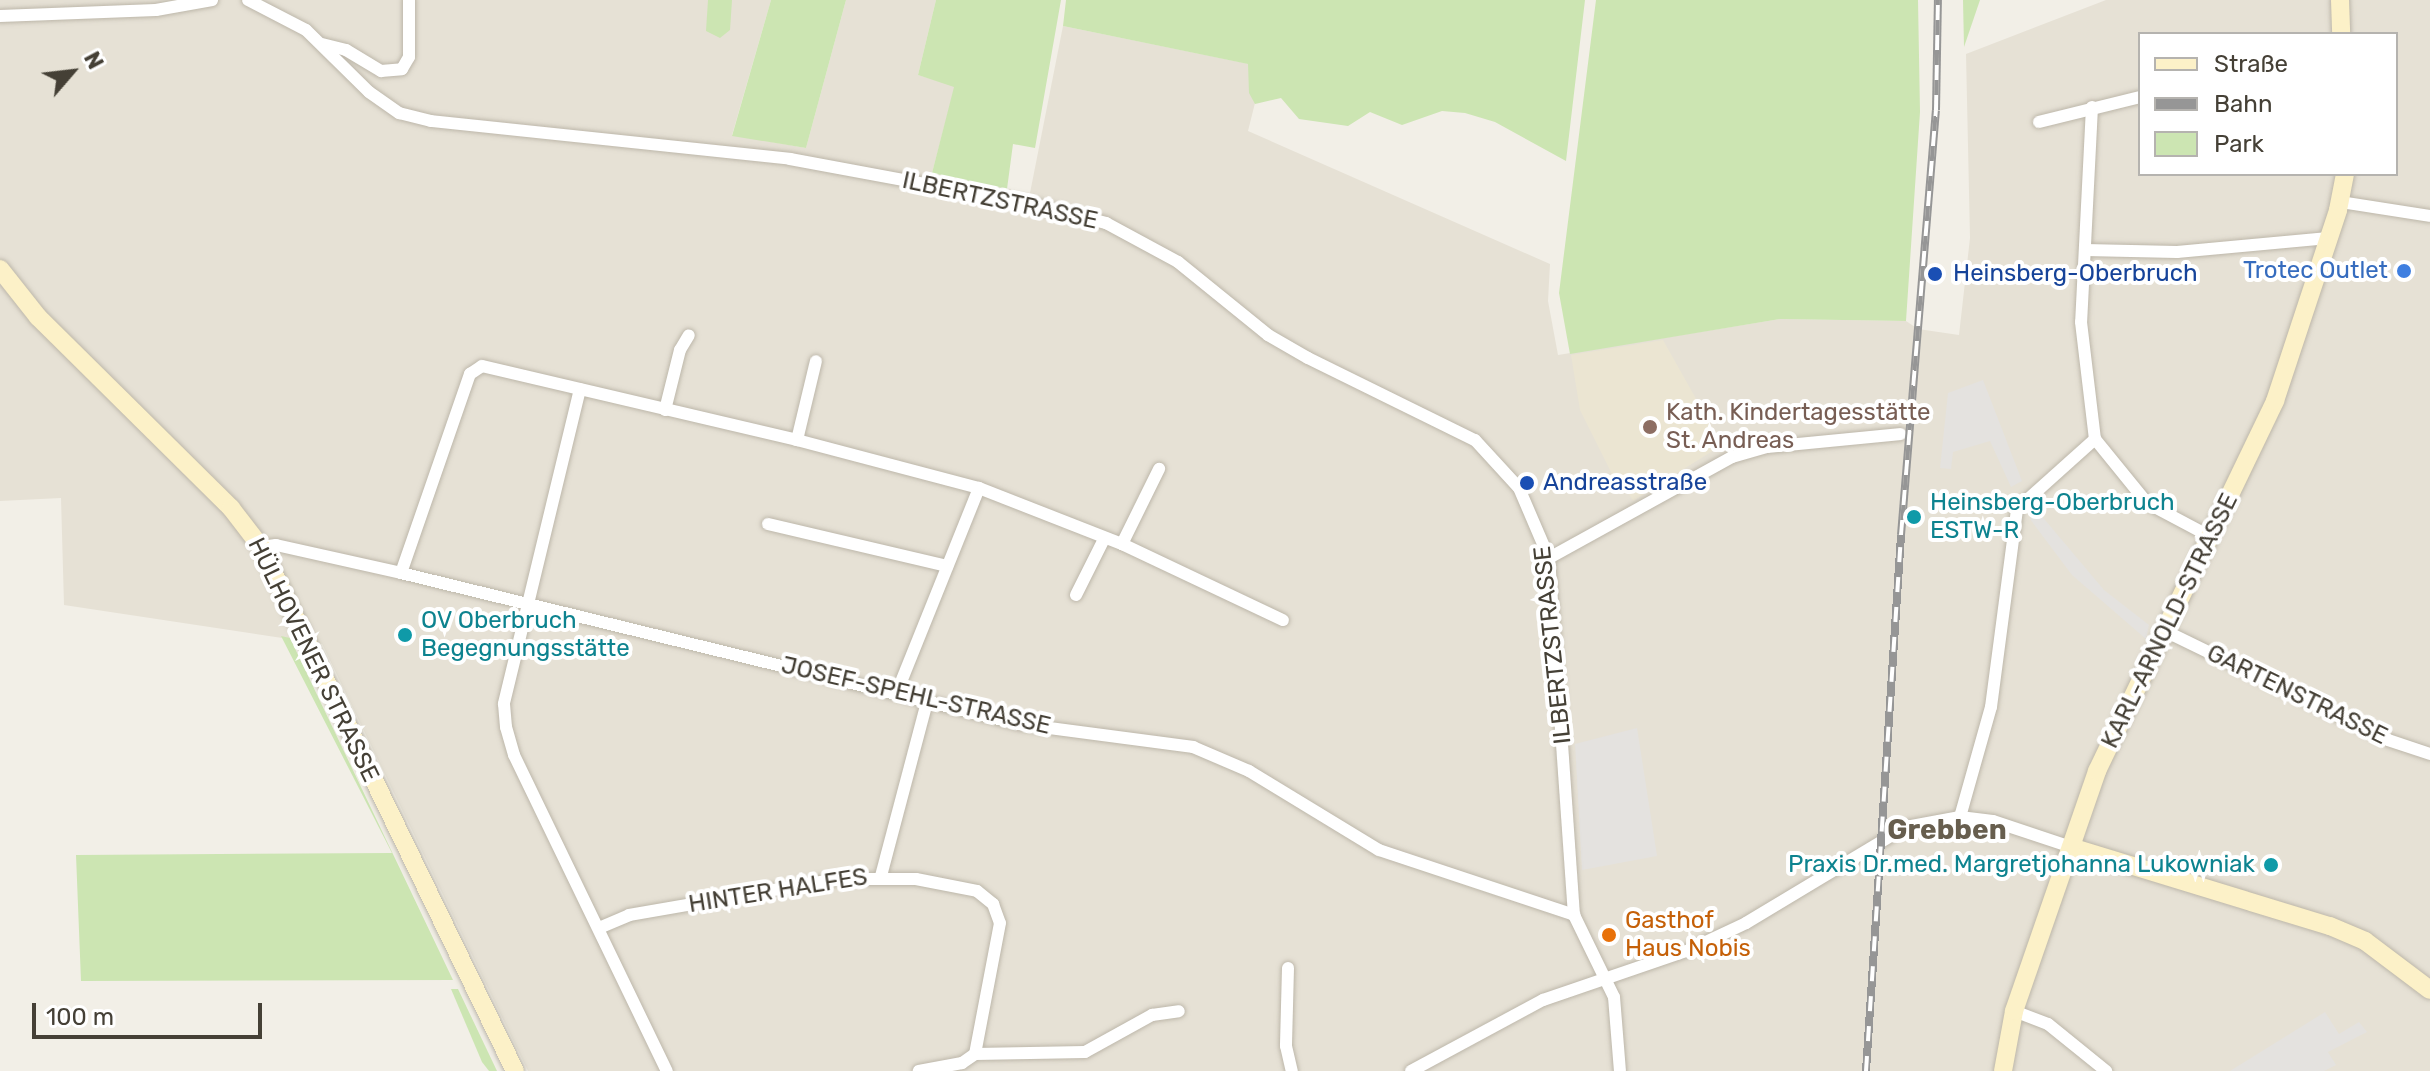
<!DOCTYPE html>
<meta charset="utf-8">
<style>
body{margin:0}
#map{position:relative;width:2430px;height:1071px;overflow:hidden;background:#f2efe7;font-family:Rubik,sans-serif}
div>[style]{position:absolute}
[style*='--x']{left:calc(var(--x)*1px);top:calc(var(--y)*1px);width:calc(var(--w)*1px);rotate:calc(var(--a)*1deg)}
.residential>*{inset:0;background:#e6e1d5}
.education>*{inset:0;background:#ebe5d2}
.green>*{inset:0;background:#cce5b2}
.parking>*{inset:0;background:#e4e2df}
.roads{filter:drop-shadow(0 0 2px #bdb7aa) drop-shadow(0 0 2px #bdb7aa)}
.street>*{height:12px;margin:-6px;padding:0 6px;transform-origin:6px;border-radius:6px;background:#fff}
.secondary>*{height:18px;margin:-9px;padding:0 9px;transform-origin:9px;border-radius:9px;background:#fcf1c8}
.rail>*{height:8px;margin-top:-4px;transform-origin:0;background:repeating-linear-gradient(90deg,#fff 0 15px,#969696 0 30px);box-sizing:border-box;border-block:2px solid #969696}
.dots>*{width:22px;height:22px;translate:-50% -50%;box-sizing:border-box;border:4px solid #fff;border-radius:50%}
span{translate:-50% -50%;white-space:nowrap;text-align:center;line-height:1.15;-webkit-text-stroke:8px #fff;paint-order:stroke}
.street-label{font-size:24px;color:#454036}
.shop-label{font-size:24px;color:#366cbe}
.right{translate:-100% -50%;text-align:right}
.transit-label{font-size:24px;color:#164399}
.left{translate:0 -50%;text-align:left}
.education-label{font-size:24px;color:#785e54}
.culture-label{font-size:24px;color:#0d838f}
.food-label{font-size:24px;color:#c56008}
.quarter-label{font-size:28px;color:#675e4e;font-weight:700}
.legend{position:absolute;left:2138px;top:32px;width:260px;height:144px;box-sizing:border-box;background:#fff;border:2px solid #b5b3af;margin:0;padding:10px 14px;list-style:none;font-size:24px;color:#454036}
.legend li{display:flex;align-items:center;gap:16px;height:40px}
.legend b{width:40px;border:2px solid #b5b3af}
.north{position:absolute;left:32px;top:32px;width:80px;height:80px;-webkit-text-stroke:6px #fff;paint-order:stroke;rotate:62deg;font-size:22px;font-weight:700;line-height:32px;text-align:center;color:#454036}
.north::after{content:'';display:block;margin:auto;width:28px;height:36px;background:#454036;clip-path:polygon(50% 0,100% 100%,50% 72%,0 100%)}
.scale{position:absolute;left:32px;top:1003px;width:230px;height:36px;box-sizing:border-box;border:4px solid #454036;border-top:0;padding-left:10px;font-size:24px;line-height:28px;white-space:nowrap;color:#454036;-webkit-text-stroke:6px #fff;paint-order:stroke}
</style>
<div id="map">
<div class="residential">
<div style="clip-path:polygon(evenodd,0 0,771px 0,732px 135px,806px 148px,846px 0,936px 0,918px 75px,955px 86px,932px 173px,1030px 193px,1063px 26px,1264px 67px,1248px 131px,1550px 264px,1548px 301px,1558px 355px,1780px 319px,1906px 321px,1918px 329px,1959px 335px,1970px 238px,1966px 54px,2106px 0,2430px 0,2430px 1071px,528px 1071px,322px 644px,64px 605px,61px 498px,0 501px,0 0,2140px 34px,2396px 34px,2396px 174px,2140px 174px,2140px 34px)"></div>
</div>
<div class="education">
<div style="clip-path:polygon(1663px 340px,1722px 445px,1633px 501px,1626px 489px,1620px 490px,1580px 410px,1571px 355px)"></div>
</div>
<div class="green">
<div style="clip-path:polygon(708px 0,732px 0,730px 30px,720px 38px,706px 31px)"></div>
<div style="clip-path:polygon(771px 0,846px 0,806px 148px,732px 136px)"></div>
<div style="clip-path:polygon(936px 0,1061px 0,1035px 148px,1013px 144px,1007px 189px,932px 173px,954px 87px,918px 75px)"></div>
<div style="clip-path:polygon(1066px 0,1585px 0,1566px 161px,1495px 122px,1465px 113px,1442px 111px,1402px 125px,1370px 112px,1348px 126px,1299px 119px,1281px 98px,1255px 104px,1249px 93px,1248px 64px,1063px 26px)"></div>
<div style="clip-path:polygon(1596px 0,1918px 0,1920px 112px,1906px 321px,1780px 319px,1570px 354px,1559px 293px)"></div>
<div style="clip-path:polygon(1963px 0,1980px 0,1964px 47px)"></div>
<div style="clip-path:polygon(281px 636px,290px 638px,453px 980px,81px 981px,76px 855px,392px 853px)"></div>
<div style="clip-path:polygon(451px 989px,458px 989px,497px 1071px,489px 1071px,482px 1062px)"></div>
</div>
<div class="parking">
<div style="clip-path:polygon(1983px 380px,2022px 481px,2011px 487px,1990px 441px,1953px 452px,1951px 469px,1940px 468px,1948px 393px)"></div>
<div style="clip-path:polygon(2040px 514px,2104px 590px,2149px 625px,2146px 639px,2072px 575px,2030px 519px)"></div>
<div style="clip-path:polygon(1637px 728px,1657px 856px,1582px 870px,1575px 744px)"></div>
<div style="clip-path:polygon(2325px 1012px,2339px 1034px,2359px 1022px,2367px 1032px,2328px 1052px,2336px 1065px,2324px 1071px,2230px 1071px)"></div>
</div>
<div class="roads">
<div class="street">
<div style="--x:248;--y:0;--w:65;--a:27.3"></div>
<div style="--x:306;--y:30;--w:88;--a:44.5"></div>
<div style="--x:369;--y:92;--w:37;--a:35"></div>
<div style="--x:399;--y:113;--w:33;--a:14"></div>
<div style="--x:431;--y:121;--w:361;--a:6"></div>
<div style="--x:790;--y:159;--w:242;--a:10.5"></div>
<div style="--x:1028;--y:203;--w:81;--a:14.4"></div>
<div style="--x:1106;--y:223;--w:82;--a:28.4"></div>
<div style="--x:1178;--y:262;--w:116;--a:39"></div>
<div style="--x:1268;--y:335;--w:46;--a:29.9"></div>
<div style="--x:1308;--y:358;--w:186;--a:26.2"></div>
<div style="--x:1475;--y:440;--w:65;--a:47.5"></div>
<div style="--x:1519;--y:488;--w:76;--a:66.8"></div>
<div style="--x:1549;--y:558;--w:358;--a:86"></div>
<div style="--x:1574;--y:915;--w:91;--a:64"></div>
<div style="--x:1614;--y:997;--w:74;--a:85.4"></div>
<div style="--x:0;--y:16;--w:156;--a:-2.2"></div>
<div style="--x:156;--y:10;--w:57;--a:-10.1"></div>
<div style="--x:322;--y:44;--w:25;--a:14"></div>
<div style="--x:346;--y:50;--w:41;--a:31"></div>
<div style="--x:381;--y:71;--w:21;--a:-5"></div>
<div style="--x:402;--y:69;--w:14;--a:-60"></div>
<div style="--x:409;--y:57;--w:57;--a:-90"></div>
<div style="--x:2092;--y:107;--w:215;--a:92.9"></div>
<div style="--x:2081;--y:322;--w:118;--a:83.2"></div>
<div style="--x:2095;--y:439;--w:82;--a:50.9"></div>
<div style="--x:2147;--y:503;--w:72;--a:28"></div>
<div style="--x:2039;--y:122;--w:104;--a:-13.9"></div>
<div style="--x:2341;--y:202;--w:90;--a:8.9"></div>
<div style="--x:2085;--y:250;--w:92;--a:1.2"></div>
<div style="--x:2177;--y:252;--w:152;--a:-5.3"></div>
<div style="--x:580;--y:389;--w:324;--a:103.6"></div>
<div style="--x:504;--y:704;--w:23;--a:85"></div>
<div style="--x:506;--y:727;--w:29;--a:74"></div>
<div style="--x:514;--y:755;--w:351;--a:64.2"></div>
<div style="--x:665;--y:410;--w:62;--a:-76"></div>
<div style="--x:680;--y:350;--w:17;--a:-59"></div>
<div style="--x:797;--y:440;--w:81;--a:-76.5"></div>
<div style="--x:979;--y:488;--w:154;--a:21.4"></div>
<div style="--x:1122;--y:544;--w:178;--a:25.3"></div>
<div style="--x:768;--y:524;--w:184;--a:13.2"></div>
<div style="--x:1122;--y:544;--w:84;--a:-63.7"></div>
<div style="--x:261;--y:547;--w:15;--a:-8"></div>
<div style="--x:276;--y:545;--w:128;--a:12.6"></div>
<div style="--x:401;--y:573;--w:636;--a:13.73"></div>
<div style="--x:1019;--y:724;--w:176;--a:7.5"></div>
<div style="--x:1193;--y:747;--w:61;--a:23.2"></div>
<div style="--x:1249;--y:771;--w:152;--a:31.3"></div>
<div style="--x:1379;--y:850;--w:206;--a:18.4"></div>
<div style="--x:1549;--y:558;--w:209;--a:-28.9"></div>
<div style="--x:1732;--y:457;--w:37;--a:-16"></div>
<div style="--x:1768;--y:447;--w:133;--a:-5.6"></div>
<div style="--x:401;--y:573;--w:211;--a:-70.9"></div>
<div style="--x:470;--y:374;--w:14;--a:-34"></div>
<div style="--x:482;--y:366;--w:324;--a:13.2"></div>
<div style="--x:797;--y:440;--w:188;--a:14.8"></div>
<div style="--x:979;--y:488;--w:222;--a:111.9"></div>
<div style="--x:1076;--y:595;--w:63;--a:-63.4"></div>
<div style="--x:2165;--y:631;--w:248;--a:26"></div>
<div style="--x:2388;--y:740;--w:44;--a:18.4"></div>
<div style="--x:1960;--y:817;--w:114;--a:-74.3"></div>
<div style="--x:1991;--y:707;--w:200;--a:-82.5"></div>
<div style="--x:2017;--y:509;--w:105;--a:-41.9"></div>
<div style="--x:881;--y:876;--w:180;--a:-75.2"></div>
<div style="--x:599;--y:928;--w:33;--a:-23"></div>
<div style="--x:629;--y:915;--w:212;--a:-9.8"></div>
<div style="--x:838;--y:879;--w:78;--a:0"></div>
<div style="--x:916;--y:879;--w:62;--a:11.1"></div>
<div style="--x:977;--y:891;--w:21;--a:39"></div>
<div style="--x:993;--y:904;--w:20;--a:70"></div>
<div style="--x:1000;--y:923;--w:133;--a:100.8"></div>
<div style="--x:975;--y:1054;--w:16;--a:145"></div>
<div style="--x:962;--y:1063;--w:44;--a:169.5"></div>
<div style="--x:1288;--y:968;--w:78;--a:91.5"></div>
<div style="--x:1286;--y:1046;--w:26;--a:77"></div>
<div style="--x:2014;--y:1011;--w:36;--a:21"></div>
<div style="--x:2048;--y:1024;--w:75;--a:39"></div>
<div style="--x:975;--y:1054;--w:110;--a:-1"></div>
<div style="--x:1085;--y:1052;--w:77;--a:-28.9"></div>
<div style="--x:1152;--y:1015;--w:27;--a:-8"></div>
<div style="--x:1411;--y:1071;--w:150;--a:-28.3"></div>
<div style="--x:1543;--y:1000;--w:154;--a:-18.9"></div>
<div style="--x:1689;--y:950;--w:63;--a:-25.3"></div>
<div style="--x:1746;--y:923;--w:187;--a:-31"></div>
<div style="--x:1906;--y:827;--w:55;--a:-10.5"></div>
<div style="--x:1960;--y:817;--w:33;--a:7"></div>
<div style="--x:1993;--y:821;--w:82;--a:18.4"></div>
</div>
<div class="secondary">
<div style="--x:2340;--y:0;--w:34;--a:88"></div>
<div style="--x:0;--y:269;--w:61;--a:51.6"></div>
<div style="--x:38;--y:317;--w:272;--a:44.7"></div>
<div style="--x:231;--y:508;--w:49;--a:52.4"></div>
<div style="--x:261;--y:547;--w:582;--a:64.14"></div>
<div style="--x:2071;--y:847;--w:271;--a:17"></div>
<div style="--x:2330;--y:926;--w:38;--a:23"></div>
<div style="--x:2365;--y:941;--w:81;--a:37"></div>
<div style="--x:2003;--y:1071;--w:61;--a:-79.6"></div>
<div style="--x:2014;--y:1011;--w:254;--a:-70.9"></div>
<div style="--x:2097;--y:771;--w:411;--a:-64.3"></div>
<div style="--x:2275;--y:401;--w:201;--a:-71.7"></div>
<div style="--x:2338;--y:210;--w:37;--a:-79"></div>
</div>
</div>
<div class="rail">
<div style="--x:1866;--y:1071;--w:537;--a:-86.26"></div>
<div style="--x:1901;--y:535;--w:426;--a:-85.3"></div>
<div style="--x:1936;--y:110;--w:110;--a:-89"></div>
</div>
<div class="dots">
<div style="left:2404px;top:271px;background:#3f7fe0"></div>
<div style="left:1935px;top:274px;background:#1a4fb4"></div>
<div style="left:1650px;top:427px;background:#8d6e63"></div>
<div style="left:1527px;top:483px;background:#1a4fb4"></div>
<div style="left:1914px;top:517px;background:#0f9aa8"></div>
<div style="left:405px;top:635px;background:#0f9aa8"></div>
<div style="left:2271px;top:865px;background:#0f9aa8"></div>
<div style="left:1609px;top:935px;background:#e8710a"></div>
</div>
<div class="street-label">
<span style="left:1000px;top:201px;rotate:12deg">ILBERTZSTRASSE</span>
<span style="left:2170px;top:621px;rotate:-64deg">KARL-ARNOLD-STRASSE</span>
<span style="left:1553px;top:645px;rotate:-96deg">ILBERTZSTRASSE</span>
<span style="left:313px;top:660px;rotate:64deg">HÜLHOVENER STRASSE</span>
<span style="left:2297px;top:695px;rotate:26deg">GARTENSTRASSE</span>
<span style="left:916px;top:696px;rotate:13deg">JOSEF-SPEHL-STRASSE</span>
<span style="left:778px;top:891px;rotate:-9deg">HINTER HALFES</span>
</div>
<div class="shop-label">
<span class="right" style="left:2388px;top:271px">Trotec Outlet</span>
</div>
<div class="transit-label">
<span class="left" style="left:1953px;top:274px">Heinsberg-Oberbruch</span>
<span class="left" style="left:1543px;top:483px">Andreasstraße</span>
</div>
<div class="education-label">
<span class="left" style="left:1666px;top:427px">Kath. Kindertagesstätte<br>St. Andreas</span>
</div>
<div class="culture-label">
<span class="left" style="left:1930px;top:517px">Heinsberg-Oberbruch<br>ESTW-R</span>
<span class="left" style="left:421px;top:635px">OV Oberbruch<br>Begegnungsstätte</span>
<span class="right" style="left:2255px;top:865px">Praxis Dr.med. Margretjohanna Lukowniak</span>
</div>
<div class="food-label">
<span class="left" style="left:1625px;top:935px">Gasthof<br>Haus Nobis</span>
</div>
<div class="quarter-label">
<span style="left:1947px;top:830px">Grebben</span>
</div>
<ul class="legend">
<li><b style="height:10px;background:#fcf1c8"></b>Straße</li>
<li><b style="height:10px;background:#969696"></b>Bahn</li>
<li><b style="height:22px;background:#cce5b2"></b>Park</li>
</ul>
<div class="north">N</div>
<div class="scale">100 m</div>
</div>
